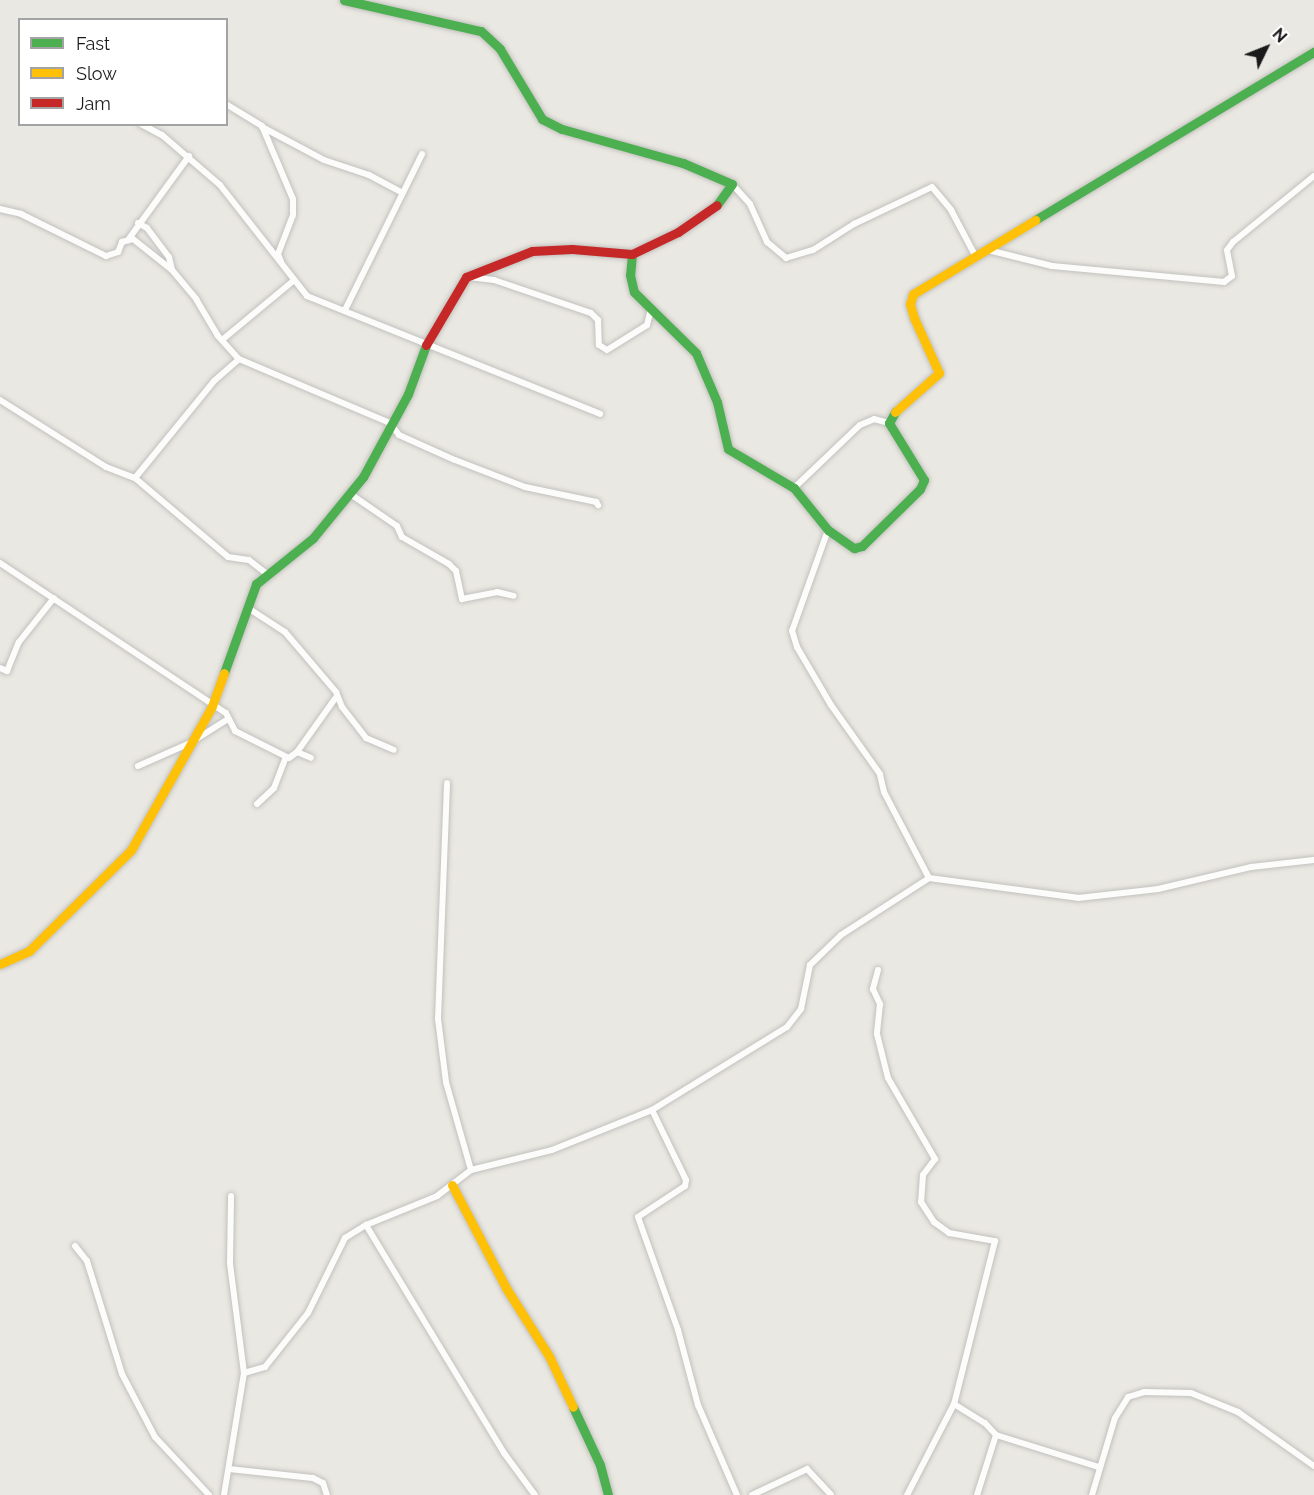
<!DOCTYPE html>
<style>
body{margin:0}
#map{position:relative;width:1314px;height:1495px;overflow:hidden;background:#eae8e2;font-family:Raleway,sans-serif}
div>[style]{position:absolute}
[style*='--x']{left:calc(var(--x)*1px);top:calc(var(--y)*1px);width:calc(var(--w)*1px);rotate:calc(var(--a)*1deg)}
.roads{filter:drop-shadow(0 0 2px #c2c1be) drop-shadow(0 0 2px #c2c1be)}
.street>*{height:6px;margin:-3px;padding:0 3px;transform-origin:3px;border-radius:3px;background:#fcfcfb}
.fast>*{height:9px;margin:-4.5px;padding:0 4.5px;transform-origin:4.5px;border-radius:4.5px;background:#4caf50}
.slow>*{height:9px;margin:-4.5px;padding:0 4.5px;transform-origin:4.5px;border-radius:4.5px;background:#ffc107}
.jam>*{height:9px;margin:-4.5px;padding:0 4.5px;transform-origin:4.5px;border-radius:4.5px;background:#c62828}
span{translate:-50% -50%;white-space:nowrap;text-align:center;line-height:1.15;-webkit-text-stroke:5px #fff;paint-order:stroke}
.legend{position:absolute;left:18px;top:18px;width:210px;height:108px;box-sizing:border-box;background:#fff;border:2px solid #a3a3a3;margin:0;padding:8px 10px;list-style:none;font-size:18px;color:#1a1a1a}
.legend li{display:flex;align-items:center;gap:12px;height:30px}
.legend b{width:30px;border:2px solid #a3a3a3}
.north{position:absolute;left:1236px;top:18px;width:60px;height:60px;-webkit-text-stroke:4px #fff;paint-order:stroke;rotate:47deg;font-size:16px;font-weight:700;line-height:24px;text-align:center;color:#1a1a1a}
.north::after{content:'';display:block;margin:auto;width:21px;height:27px;background:#1a1a1a;clip-path:polygon(50% 0,100% 100%,50% 72%,0 100%)}
</style>
<div id="map">
<div class="roads">
<div class="street">
<div style="--x:226;--y:104;--w:42;--a:31.4"></div>
<div style="--x:262;--y:126;--w:79;--a:67"></div>
<div style="--x:293;--y:199;--w:16;--a:90"></div>
<div style="--x:293;--y:215;--w:42;--a:111"></div>
<div style="--x:278;--y:254;--w:9;--a:69"></div>
<div style="--x:141;--y:124;--w:24;--a:28"></div>
<div style="--x:162;--y:135;--w:77;--a:40.8"></div>
<div style="--x:220;--y:185;--w:141;--a:51.9"></div>
<div style="--x:307;--y:296;--w:316;--a:21.9"></div>
<div style="--x:262;--y:127;--w:70;--a:28"></div>
<div style="--x:324;--y:160;--w:47;--a:18.4"></div>
<div style="--x:369;--y:175;--w:38;--a:28"></div>
<div style="--x:732;--y:184;--w:27;--a:48"></div>
<div style="--x:750;--y:204;--w:42;--a:65.9"></div>
<div style="--x:767;--y:242;--w:25;--a:40"></div>
<div style="--x:786;--y:258;--w:28;--a:-17"></div>
<div style="--x:813;--y:250;--w:49;--a:-32.4"></div>
<div style="--x:854;--y:224;--w:86;--a:-25.4"></div>
<div style="--x:932;--y:187;--w:30;--a:50"></div>
<div style="--x:951;--y:210;--w:53;--a:62"></div>
<div style="--x:0;--y:209;--w:22;--a:13"></div>
<div style="--x:21;--y:214;--w:95;--a:26.3"></div>
<div style="--x:106;--y:256;--w:13;--a:-18"></div>
<div style="--x:118;--y:252;--w:11;--a:-68"></div>
<div style="--x:122;--y:242;--w:11;--a:-15"></div>
<div style="--x:133;--y:239;--w:50;--a:38.5"></div>
<div style="--x:172;--y:270;--w:38;--a:50"></div>
<div style="--x:196;--y:299;--w:43;--a:59.3"></div>
<div style="--x:218;--y:336;--w:31;--a:48"></div>
<div style="--x:239;--y:359;--w:164;--a:23"></div>
<div style="--x:390;--y:423;--w:15;--a:53"></div>
<div style="--x:399;--y:435;--w:61;--a:24.1"></div>
<div style="--x:455;--y:460;--w:75;--a:21.1"></div>
<div style="--x:525;--y:487;--w:73;--a:11.9"></div>
<div style="--x:596;--y:502;--w:4;--a:56"></div>
<div style="--x:138;--y:223;--w:10;--a:29"></div>
<div style="--x:147;--y:228;--w:36;--a:53"></div>
<div style="--x:169;--y:257;--w:13;--a:77"></div>
<div style="--x:128;--y:240;--w:104;--a:-54"></div>
<div style="--x:988;--y:250;--w:66;--a:14"></div>
<div style="--x:1052;--y:266;--w:173;--a:5.3"></div>
<div style="--x:1224;--y:282;--w:10;--a:-37"></div>
<div style="--x:1232;--y:276;--w:26;--a:-101"></div>
<div style="--x:1227;--y:250;--w:10;--a:-53"></div>
<div style="--x:1233;--y:242;--w:104;--a:-39.2"></div>
<div style="--x:469;--y:277;--w:25;--a:7"></div>
<div style="--x:494;--y:280;--w:102;--a:18.8"></div>
<div style="--x:591;--y:313;--w:10;--a:45"></div>
<div style="--x:598;--y:320;--w:25;--a:88"></div>
<div style="--x:599;--y:345;--w:9;--a:32"></div>
<div style="--x:607;--y:350;--w:47;--a:-32"></div>
<div style="--x:647;--y:325;--w:16;--a:-76"></div>
<div style="--x:345;--y:310;--w:174;--a:-63.7"></div>
<div style="--x:222;--y:340;--w:92;--a:-39.7"></div>
<div style="--x:0;--y:400;--w:125;--a:32.3"></div>
<div style="--x:106;--y:467;--w:31;--a:21"></div>
<div style="--x:135;--y:478;--w:125;--a:-50.8"></div>
<div style="--x:214;--y:381;--w:33;--a:-41"></div>
<div style="--x:135;--y:478;--w:122;--a:40.3"></div>
<div style="--x:228;--y:557;--w:21;--a:8"></div>
<div style="--x:249;--y:560;--w:23;--a:38"></div>
<div style="--x:794;--y:488;--w:91;--a:-43.7"></div>
<div style="--x:860;--y:425;--w:15;--a:-23"></div>
<div style="--x:874;--y:419;--w:16;--a:15"></div>
<div style="--x:349;--y:493;--w:58;--a:34.5"></div>
<div style="--x:397;--y:526;--w:12;--a:66"></div>
<div style="--x:402;--y:537;--w:54;--a:29.9"></div>
<div style="--x:449;--y:564;--w:10;--a:45"></div>
<div style="--x:456;--y:571;--w:29;--a:78"></div>
<div style="--x:462;--y:599;--w:36;--a:-11"></div>
<div style="--x:497;--y:592;--w:17;--a:13"></div>
<div style="--x:0;--y:563;--w:271;--a:33.6"></div>
<div style="--x:226;--y:713;--w:20;--a:63"></div>
<div style="--x:235;--y:731;--w:60;--a:26.6"></div>
<div style="--x:289;--y:758;--w:10;--a:-37"></div>
<div style="--x:297;--y:752;--w:15;--a:23"></div>
<div style="--x:248;--y:608;--w:44;--a:33"></div>
<div style="--x:285;--y:632;--w:79;--a:49.6"></div>
<div style="--x:336;--y:692;--w:16;--a:68"></div>
<div style="--x:342;--y:707;--w:39;--a:52"></div>
<div style="--x:366;--y:738;--w:30;--a:23"></div>
<div style="--x:0;--y:668;--w:8;--a:23"></div>
<div style="--x:7;--y:671;--w:31;--a:-68"></div>
<div style="--x:19;--y:642;--w:56;--a:-51.5"></div>
<div style="--x:297;--y:752;--w:69;--a:-54.5"></div>
<div style="--x:138;--y:766;--w:57;--a:-23.9"></div>
<div style="--x:190;--y:743;--w:45;--a:-32.3"></div>
<div style="--x:257;--y:804;--w:23;--a:-43"></div>
<div style="--x:274;--y:788;--w:33;--a:-69"></div>
<div style="--x:929;--y:878;--w:150;--a:7.6"></div>
<div style="--x:1078;--y:898;--w:81;--a:-6.4"></div>
<div style="--x:1158;--y:889;--w:96;--a:-13.3"></div>
<div style="--x:1251;--y:867;--w:63;--a:-6.3"></div>
<div style="--x:878;--y:970;--w:20;--a:105"></div>
<div style="--x:873;--y:989;--w:17;--a:65"></div>
<div style="--x:880;--y:1004;--w:30;--a:96"></div>
<div style="--x:877;--y:1034;--w:45;--a:76"></div>
<div style="--x:888;--y:1078;--w:94;--a:59.9"></div>
<div style="--x:935;--y:1159;--w:20;--a:127"></div>
<div style="--x:923;--y:1175;--w:27;--a:94"></div>
<div style="--x:921;--y:1202;--w:24;--a:57"></div>
<div style="--x:934;--y:1222;--w:19;--a:36"></div>
<div style="--x:949;--y:1233;--w:47;--a:9.9"></div>
<div style="--x:995;--y:1241;--w:168;--a:104.1"></div>
<div style="--x:954;--y:1404;--w:102;--a:117.3"></div>
<div style="--x:652;--y:1110;--w:78;--a:64.1"></div>
<div style="--x:686;--y:1180;--w:6;--a:99"></div>
<div style="--x:685;--y:1186;--w:56;--a:146.6"></div>
<div style="--x:638;--y:1217;--w:120;--a:70.5"></div>
<div style="--x:678;--y:1330;--w:78;--a:75.1"></div>
<div style="--x:698;--y:1405;--w:98;--a:66.6"></div>
<div style="--x:471;--y:1170;--w:83;--a:-13.9"></div>
<div style="--x:552;--y:1150;--w:108;--a:-21.8"></div>
<div style="--x:652;--y:1110;--w:158;--a:-31.6"></div>
<div style="--x:787;--y:1027;--w:23;--a:-52"></div>
<div style="--x:801;--y:1009;--w:45;--a:-78.4"></div>
<div style="--x:810;--y:965;--w:43;--a:-44.1"></div>
<div style="--x:841;--y:935;--w:105;--a:-32.9"></div>
<div style="--x:929;--y:878;--w:97;--a:-117.6"></div>
<div style="--x:884;--y:792;--w:18;--a:-103"></div>
<div style="--x:880;--y:774;--w:85;--a:-125.4"></div>
<div style="--x:831;--y:705;--w:67;--a:-120.4"></div>
<div style="--x:797;--y:647;--w:17;--a:-107"></div>
<div style="--x:792;--y:631;--w:107;--a:-70.4"></div>
<div style="--x:366;--y:1225;--w:267;--a:58.8"></div>
<div style="--x:504;--y:1453;--w:52;--a:53.6"></div>
<div style="--x:75;--y:1246;--w:19;--a:51"></div>
<div style="--x:87;--y:1261;--w:118;--a:72.8"></div>
<div style="--x:122;--y:1374;--w:71;--a:62.4"></div>
<div style="--x:155;--y:1437;--w:79;--a:47"></div>
<div style="--x:244;--y:1373;--w:22;--a:-16"></div>
<div style="--x:265;--y:1367;--w:69;--a:-51.5"></div>
<div style="--x:308;--y:1313;--w:84;--a:-63.7"></div>
<div style="--x:345;--y:1238;--w:25;--a:-32"></div>
<div style="--x:366;--y:1225;--w:77;--a:-22.2"></div>
<div style="--x:437;--y:1196;--w:43;--a:-37.4"></div>
<div style="--x:471;--y:1170;--w:91;--a:-105.9"></div>
<div style="--x:446;--y:1082;--w:64;--a:-97.2"></div>
<div style="--x:438;--y:1019;--w:236;--a:-87.8"></div>
<div style="--x:954;--y:1404;--w:36;--a:32"></div>
<div style="--x:985;--y:1423;--w:16;--a:47"></div>
<div style="--x:996;--y:1435;--w:108;--a:17.3"></div>
<div style="--x:229;--y:1469;--w:84;--a:6.1"></div>
<div style="--x:313;--y:1478;--w:11;--a:27"></div>
<div style="--x:323;--y:1483;--w:13;--a:72"></div>
<div style="--x:224;--y:1495;--w:124;--a:-80.7"></div>
<div style="--x:244;--y:1373;--w:111;--a:-97.3"></div>
<div style="--x:230;--y:1263;--w:67;--a:-89.1"></div>
<div style="--x:752;--y:1495;--w:61;--a:-25.3"></div>
<div style="--x:807;--y:1469;--w:35;--a:47"></div>
<div style="--x:977;--y:1495;--w:63;--a:-72.4"></div>
<div style="--x:1092;--y:1495;--w:80;--a:-73.4"></div>
<div style="--x:1115;--y:1418;--w:25;--a:-58"></div>
<div style="--x:1128;--y:1397;--w:17;--a:-17"></div>
<div style="--x:1144;--y:1392;--w:47;--a:1.2"></div>
<div style="--x:1191;--y:1393;--w:51;--a:22"></div>
<div style="--x:1238;--y:1412;--w:93;--a:35.4"></div>
</div>
<div class="fast">
<div style="--x:344;--y:0;--w:140;--a:12.8"></div>
<div style="--x:481;--y:31;--w:26;--a:43"></div>
<div style="--x:500;--y:49;--w:82;--a:59"></div>
<div style="--x:542;--y:119;--w:22;--a:27"></div>
<div style="--x:562;--y:129;--w:126;--a:15.7"></div>
<div style="--x:683;--y:163;--w:53;--a:23.2"></div>
<div style="--x:732;--y:184;--w:26;--a:126"></div>
<div style="--x:1035;--y:220;--w:326;--a:-31.1"></div>
<div style="--x:632;--y:254;--w:21;--a:95"></div>
<div style="--x:630;--y:275;--w:17;--a:77"></div>
<div style="--x:634;--y:292;--w:87;--a:44.5"></div>
<div style="--x:696;--y:353;--w:53;--a:66.8"></div>
<div style="--x:717;--y:402;--w:48;--a:76.8"></div>
<div style="--x:728;--y:449;--w:77;--a:30.6"></div>
<div style="--x:794;--y:488;--w:54;--a:51"></div>
<div style="--x:828;--y:530;--w:32;--a:35"></div>
<div style="--x:854;--y:548;--w:8;--a:-14"></div>
<div style="--x:862;--y:546;--w:81;--a:-44.5"></div>
<div style="--x:920;--y:489;--w:10;--a:-66"></div>
<div style="--x:924;--y:480;--w:67;--a:-121.6"></div>
<div style="--x:889;--y:423;--w:13;--a:-61"></div>
<div style="--x:224;--y:673;--w:95;--a:-70.2"></div>
<div style="--x:256;--y:584;--w:73;--a:-38.9"></div>
<div style="--x:313;--y:538;--w:79;--a:-50.7"></div>
<div style="--x:363;--y:477;--w:94;--a:-61.5"></div>
<div style="--x:408;--y:394;--w:52;--a:-69.8"></div>
<div style="--x:573;--y:1407;--w:64;--a:65"></div>
<div style="--x:600;--y:1465;--w:31;--a:75"></div>
</div>
<div class="slow">
<div style="--x:895;--y:412;--w:59;--a:-41.6"></div>
<div style="--x:939;--y:373;--w:60;--a:-114.4"></div>
<div style="--x:914;--y:318;--w:15;--a:-106"></div>
<div style="--x:910;--y:304;--w:10;--a:-73"></div>
<div style="--x:913;--y:294;--w:143;--a:-31.2"></div>
<div style="--x:0;--y:964;--w:32;--a:-24"></div>
<div style="--x:29;--y:951;--w:144;--a:-44.7"></div>
<div style="--x:131;--y:850;--w:165;--a:-60.6"></div>
<div style="--x:212;--y:706;--w:35;--a:-70"></div>
<div style="--x:452;--y:1185;--w:116;--a:62.3"></div>
<div style="--x:506;--y:1288;--w:80;--a:57.7"></div>
<div style="--x:549;--y:1356;--w:56;--a:64.8"></div>
</div>
<div class="jam">
<div style="--x:426;--y:345;--w:79;--a:-59.5"></div>
<div style="--x:466;--y:277;--w:71;--a:-21.5"></div>
<div style="--x:532;--y:251;--w:40;--a:-2.9"></div>
<div style="--x:572;--y:249;--w:60;--a:4.8"></div>
<div style="--x:632;--y:254;--w:51;--a:-25.6"></div>
<div style="--x:678;--y:232;--w:47;--a:-34.7"></div>
</div>
</div>
<ul class="legend">
<li><b style="height:8px;background:#4caf50"></b>Fast</li>
<li><b style="height:8px;background:#ffc107"></b>Slow</li>
<li><b style="height:8px;background:#c62828"></b>Jam</li>
</ul>
<div class="north">N</div>
</div>
